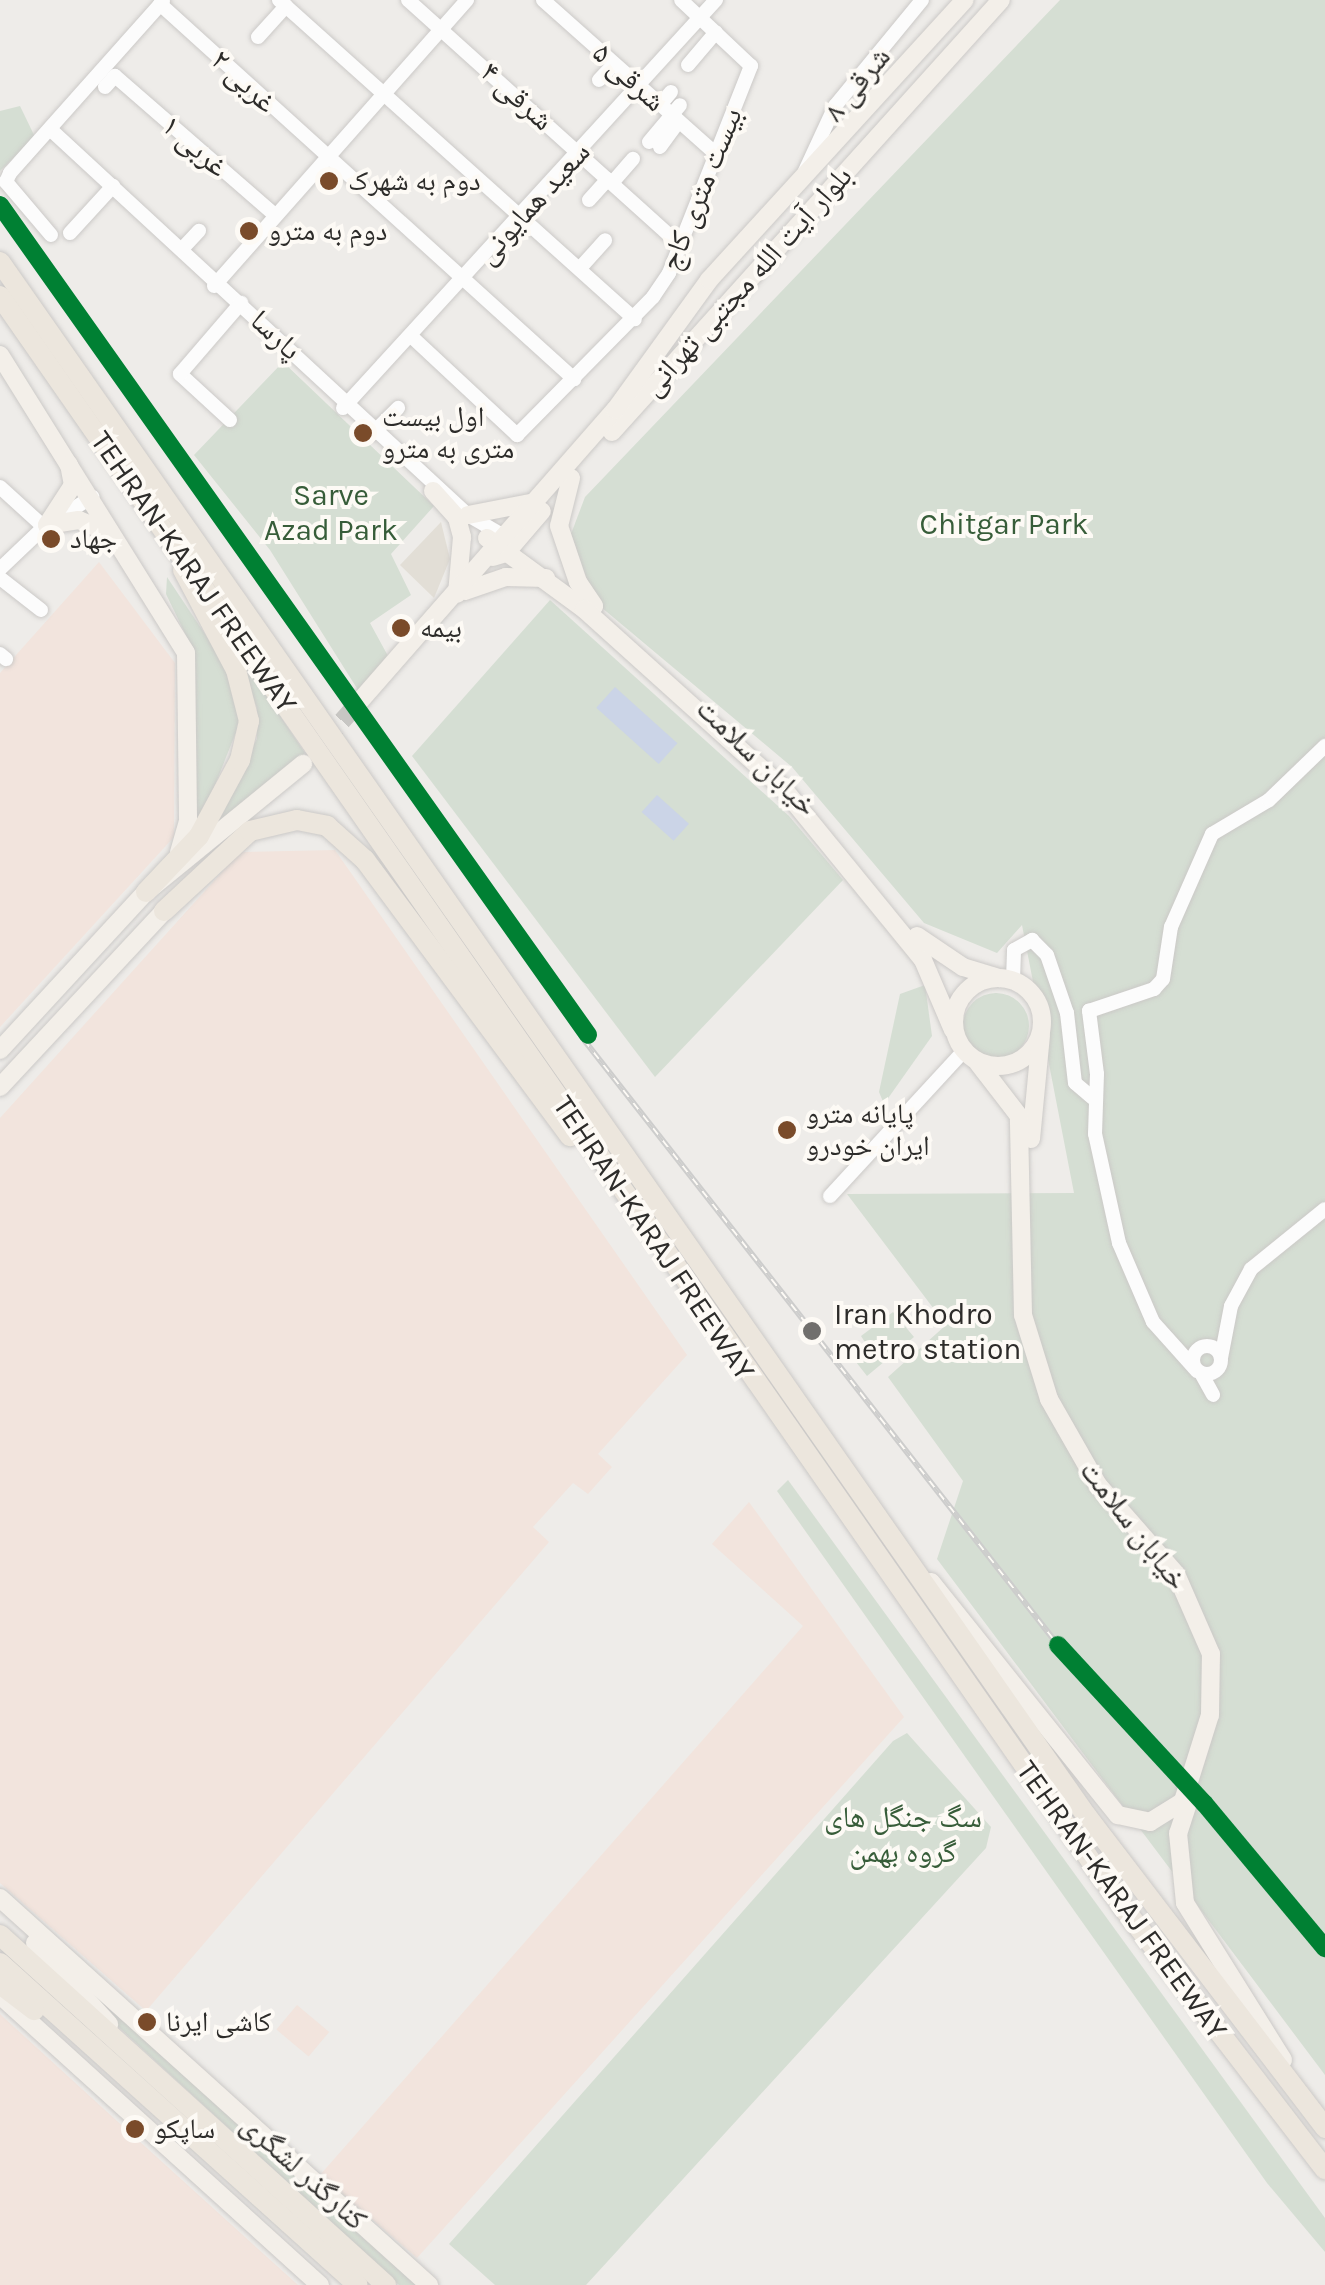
<!DOCTYPE html>
<meta charset="utf-8">
<style>
body{margin:0}
#map{position:relative;width:1325px;height:2285px;overflow:hidden;background:#eeece9;font-family:Karla,"Noto Naskh Arabic",sans-serif}
div>[style]{position:absolute}
[style*='--x']{left:calc(var(--x)*1px);top:calc(var(--y)*1px);width:calc(var(--w)*1px);rotate:calc(var(--a)*1deg)}
.built>*{inset:0;background:#e2ded6}
.industrial>*{inset:0;background:#f2e4dd;transform-origin:0 0}
.green>*{inset:0;background:#d5ded3}
.round{border-radius:50%}
.water>*{inset:0;background:#cbd4e7;transform-origin:0 0}
.major-tunnel>*{height:18px;margin-top:-9px;transform-origin:0;background:repeating-linear-gradient(90deg,#c7c6c3 0 18px,transparent 0 27px)}
.roads{filter:drop-shadow(0 0 2px #cbc9c7) drop-shadow(0 0 2px #cbc9c7)}
.minor>*{height:14px;margin:-7px;padding:0 7px;transform-origin:7px;border-radius:7px;background:#fcfcfc}
.minor>.ring{margin:-7px;padding:0;box-sizing:content-box;background:none;border:14px solid #fcfcfc;border-radius:50%}
.major>*{height:18px;margin:-9px;padding:0 9px;transform-origin:9px;border-radius:9px;background:#f3efe9}
.major>.ring{margin:-9px;padding:0;box-sizing:content-box;background:none;border:18px solid #f3efe9;border-radius:50%}
.highway>*{height:20px;margin:-10px;padding:0 10px;transform-origin:10px;border-radius:10px;background:#ece6dd}
.rail>*{height:6px;margin-top:-3px;transform-origin:0;background:repeating-linear-gradient(90deg,#fdfaf5 0 8px,#cdcdcc 0 16px);box-sizing:border-box;border-block:2px solid #cdcdcc}
.rail-1>*{height:18px;margin:-9px;padding:0 9px;transform-origin:9px;border-radius:9px;background:#008033}
.dots>*{width:28px;height:28px;translate:-50% -50%;box-sizing:border-box;border:5px solid #fdfaf5;border-radius:50%}
span{translate:-50% -50%;white-space:nowrap;text-align:center;line-height:1.15;-webkit-text-stroke:8px #fdfaf5;paint-order:stroke}
.bus-label{font-size:28px;color:#2d2c2a}
.left{translate:0 -50%;text-align:left}
.street-label{font-size:30px;color:#2d2c2a}
.park-label{font-size:30px;color:#375d39}
.poi-label{font-size:30px;color:#2d2c2a}
</style>
<div id="map">
<div class="built">
<div style="clip-path:polygon(441px 522px,450px 559px,434px 598px,400px 565px)"></div>
</div>
<div class="industrial">
<div style="clip-path:polygon(99px 562px,175px 663px,174px 837px,0 1027px,0 673px)"></div>
<div style="clip-path:polygon(335px 850px,687px 1355px,598px 1454px,612px 1467px,588px 1494px,573px 1483px,533px 1527px,549px 1542px,146px 2011px,0 1883px,0 1118px,240px 852px)"></div>
<div style="clip-path:polygon(749px 1502px,904px 1717px,417px 2258px,320px 2175px,803px 1626px,712px 1544px)"></div>
<div style="left:297px;top:2005px;width:42px;height:32px;rotate:40deg"></div>
<div style="clip-path:polygon(0 2014px,117px 2121px,298px 2285px,0 2285px)"></div>
</div>
<div class="green">
<div style="clip-path:polygon(1060px 0,1325px 0,1325px 2075px,937px 1559px,963px 1481px,888px 1377px,946px 1325px,847px 1194px,1074px 1193px,1022px 925px,997px 953px,924px 923px,792px 767px,595px 602px,571px 534px,585px 497px)"></div>
<div style="clip-path:polygon(20px 106px,35px 137px,0 171px,0 111px)"></div>
<div style="clip-path:polygon(283px 362px,434px 506px,391px 554px,411px 595px,370px 623px,388px 656px,358px 690px,270px 550px,194px 455px)"></div>
<div style="clip-path:polygon(167px 577px,235px 679px,244px 712px,196px 833px,193px 650px,166px 594px)"></div>
<div style="clip-path:polygon(550px 600px,789px 816px,843px 880px,655px 1077px,412px 756px)"></div>
<div style="clip-path:polygon(233px 646px,305px 753px,254px 803px,204px 837px,257px 739px,257px 708px)"></div>
<div style="clip-path:polygon(925px 985px,932px 1036px,884px 1104px,879px 1092px,900px 994px)"></div>
<div class="round" style="left:963px;top:993px;width:66px;height:66px"></div>
<div style="clip-path:polygon(893px 1312px,914px 1337px,867px 1376px,856px 1362px,868px 1347px,861px 1336px)"></div>
<div style="clip-path:polygon(788px 1480px,1325px 2218px,1325px 2252px,1267px 2183px,777px 1491px)"></div>
<div style="clip-path:polygon(907px 1733px,991px 1827px,986px 1848px,586px 2285px,495px 2285px,449px 2244px,893px 1741px)"></div>
<div style="clip-path:polygon(36px 1941px,417px 2285px,399px 2285px,98px 2008px)"></div>
</div>
<div class="water">
<div style="left:615px;top:687px;width:84px;height:28px;rotate:42deg"></div>
<div style="left:657px;top:795px;width:43px;height:23px;rotate:42deg"></div>
</div>
<div class="major-tunnel">
<div style="--x:324;--y:741;--w:54;--a:-48"></div>
</div>
<div class="roads">
<div class="minor">
<div style="--x:279;--y:0;--w:478;--a:41.9"></div>
<div style="--x:408;--y:0;--w:366;--a:42"></div>
<div style="--x:543;--y:0;--w:232;--a:41.7"></div>
<div style="--x:160;--y:4;--w:559;--a:42.17"></div>
<div style="--x:258;--y:37;--w:42;--a:-47.9"></div>
<div style="--x:688;--y:65;--w:43;--a:-49.7"></div>
<div style="--x:599;--y:80;--w:22;--a:-47"></div>
<div style="--x:105;--y:87;--w:15;--a:-48"></div>
<div style="--x:115;--y:76;--w:213;--a:41"></div>
<div style="--x:660;--y:105;--w:17;--a:-50"></div>
<div style="--x:50;--y:129;--w:569;--a:42.72"></div>
<div style="--x:468;--y:515;--w:42;--a:30.3"></div>
<div style="--x:649;--y:142;--w:48;--a:-50"></div>
<div style="--x:660;--y:147;--w:32;--a:-54"></div>
<div style="--x:805;--y:171;--w:72;--a:-65.2"></div>
<div style="--x:835;--y:106;--w:137;--a:-50.6"></div>
<div style="--x:612;--y:183;--w:32;--a:-49"></div>
<div style="--x:589;--y:200;--w:28;--a:-48"></div>
<div style="--x:70;--y:233;--w:64;--a:-47.5"></div>
<div style="--x:51;--y:235;--w:70;--a:-130.3"></div>
<div style="--x:6;--y:182;--w:10;--a:-66"></div>
<div style="--x:10;--y:173;--w:230;--a:-48.3"></div>
<div style="--x:182;--y:249;--w:25;--a:-47"></div>
<div style="--x:581;--y:267;--w:36;--a:-48"></div>
<div style="--x:214;--y:286;--w:382;--a:-48.5"></div>
<div style="--x:412;--y:337;--w:144;--a:43"></div>
<div style="--x:517;--y:435;--w:194;--a:-45.4"></div>
<div style="--x:653;--y:297;--w:29;--a:-56"></div>
<div style="--x:669;--y:273;--w:223;--a:-68.4"></div>
<div style="--x:751;--y:66;--w:96;--a:-136.7"></div>
<div style="--x:343;--y:408;--w:553;--a:-47.57"></div>
<div style="--x:230;--y:420;--w:68;--a:-137.4"></div>
<div style="--x:180;--y:374;--w:94;--a:-49.3"></div>
<div style="--x:372;--y:434;--w:37;--a:-45"></div>
<div style="--x:0;--y:487;--w:59;--a:42.3"></div>
<div style="--x:0;--y:569;--w:61;--a:-43.7"></div>
<div style="--x:44;--y:527;--w:57;--a:-32"></div>
<div style="--x:0;--y:578;--w:52;--a:38"></div>
<div style="--x:0;--y:654;--w:8;--a:40"></div>
<div style="--x:1013;--y:980;--w:30;--a:-88"></div>
<div style="--x:1014;--y:950;--w:21;--a:-29"></div>
<div style="--x:1032;--y:940;--w:21;--a:45"></div>
<div style="--x:1047;--y:955;--w:61;--a:71"></div>
<div style="--x:1067;--y:1013;--w:70;--a:83.5"></div>
<div style="--x:1075;--y:1083;--w:23;--a:40"></div>
<div style="--x:830;--y:1196;--w:196;--a:-47.3"></div>
<div class="ring" style="left:1193px;top:1346px;width:14px;height:14px"></div>
<div style="--x:1221;--y:1358;--w:53;--a:-79.1"></div>
<div style="--x:1231;--y:1306;--w:42;--a:-61.6"></div>
<div style="--x:1251;--y:1269;--w:95;--a:-39"></div>
<div style="--x:1197;--y:1371;--w:66;--a:-131.9"></div>
<div style="--x:1153;--y:1322;--w:86;--a:-113.3"></div>
<div style="--x:1119;--y:1243;--w:112;--a:-102.4"></div>
<div style="--x:1095;--y:1134;--w:60;--a:-88.1"></div>
<div style="--x:1097;--y:1074;--w:64;--a:-97.2"></div>
<div style="--x:1089;--y:1011;--w:69;--a:-18.7"></div>
<div style="--x:1154;--y:989;--w:13;--a:-48"></div>
<div style="--x:1163;--y:979;--w:53;--a:-81.3"></div>
<div style="--x:1171;--y:927;--w:102;--a:-66.2"></div>
<div style="--x:1212;--y:834;--w:66;--a:-30.8"></div>
<div style="--x:1269;--y:800;--w:78;--a:-44"></div>
<div style="--x:1201;--y:1373;--w:25;--a:61"></div>
</div>
<div class="major">
<div style="--x:0;--y:355;--w:351;--a:58"></div>
<div style="--x:186;--y:653;--w:168;--a:89.3"></div>
<div style="--x:188;--y:821;--w:33;--a:106"></div>
<div style="--x:612;--y:432;--w:581;--a:-48"></div>
<div style="--x:571;--y:478;--w:49;--a:104"></div>
<div style="--x:559;--y:526;--w:59;--a:71.3"></div>
<div style="--x:578;--y:582;--w:29;--a:56"></div>
<div style="--x:433;--y:491;--w:36;--a:48"></div>
<div style="--x:457;--y:518;--w:20;--a:75"></div>
<div style="--x:462;--y:537;--w:57;--a:95"></div>
<div style="--x:468;--y:515;--w:63;--a:-11"></div>
<div style="--x:47;--y:525;--w:48;--a:-57"></div>
<div style="--x:73;--y:485;--w:21;--a:-101"></div>
<div style="--x:47;--y:525;--w:32;--a:-9"></div>
<div style="--x:79;--y:520;--w:33;--a:23"></div>
<div style="--x:487;--y:538;--w:120;--a:36.2"></div>
<div style="--x:584;--y:609;--w:266;--a:42"></div>
<div style="--x:782;--y:787;--w:223;--a:50.8"></div>
<div style="--x:923;--y:960;--w:76;--a:66.8"></div>
<div style="--x:493;--y:557;--w:14;--a:-17"></div>
<div style="--x:506;--y:553;--w:55;--a:-49.4"></div>
<div style="--x:465;--y:591;--w:43;--a:-18.9"></div>
<div style="--x:506;--y:577;--w:40;--a:1.4"></div>
<div style="--x:360;--y:701;--w:387;--a:-48.8"></div>
<div style="--x:615;--y:410;--w:160;--a:-54.1"></div>
<div style="--x:709;--y:280;--w:379;--a:-47.6"></div>
<div style="--x:917;--y:936;--w:55;--a:34"></div>
<div style="--x:963;--y:967;--w:38;--a:17"></div>
<div class="ring" style="left:954px;top:978px;width:70px;height:70px"></div>
<div style="--x:0;--y:1050;--w:215;--a:-47.3"></div>
<div style="--x:146;--y:892;--w:203;--a:-39.2"></div>
<div style="--x:0;--y:1087;--w:241;--a:-47"></div>
<div style="--x:1031;--y:1139;--w:104;--a:-84.5"></div>
<div style="--x:931;--y:1582;--w:299;--a:51.3"></div>
<div style="--x:1118;--y:1815;--w:33;--a:12"></div>
<div style="--x:1150;--y:1822;--w:39;--a:-32"></div>
<div style="--x:1183;--y:1801;--w:90;--a:-72.6"></div>
<div style="--x:1210;--y:1715;--w:61;--a:-89.1"></div>
<div style="--x:1211;--y:1654;--w:87;--a:-113.6"></div>
<div style="--x:1176;--y:1574;--w:118;--a:-131.2"></div>
<div style="--x:1098;--y:1485;--w:99;--a:-119.7"></div>
<div style="--x:1049;--y:1399;--w:88;--a:-107.2"></div>
<div style="--x:1023;--y:1315;--w:199;--a:-91.2"></div>
<div style="--x:1019;--y:1116;--w:67;--a:-127.7"></div>
<div style="--x:1190;--y:1797;--w:38;--a:108"></div>
<div style="--x:1178;--y:1833;--w:70;--a:84.3"></div>
<div style="--x:1185;--y:1903;--w:185;--a:58"></div>
<div style="--x:0;--y:1898;--w:578;--a:42.05"></div>
<div style="--x:35;--y:1943;--w:110;--a:47.6"></div>
<div style="--x:0;--y:1995;--w:432;--a:42.2"></div>
</div>
<div class="highway">
<div style="--x:0;--y:262;--w:1895;--a:55.04"></div>
<div style="--x:1086;--y:1815;--w:394;--a:52.6"></div>
<div style="--x:0;--y:296;--w:1969;--a:55.12"></div>
<div style="--x:1126;--y:1911;--w:326;--a:52.4"></div>
<div style="--x:146;--y:892;--w:77;--a:-46.6"></div>
<div style="--x:199;--y:836;--w:86;--a:-61.7"></div>
<div style="--x:240;--y:760;--w:40;--a:-77"></div>
<div style="--x:249;--y:721;--w:53;--a:-104.3"></div>
<div style="--x:236;--y:670;--w:113;--a:-117.9"></div>
<div style="--x:164;--y:911;--w:117;--a:-42.9"></div>
<div style="--x:250;--y:831;--w:48;--a:-13.2"></div>
<div style="--x:297;--y:820;--w:31;--a:11"></div>
<div style="--x:327;--y:826;--w:51;--a:41.8"></div>
<div style="--x:365;--y:860;--w:344;--a:53.4"></div>
<div style="--x:0;--y:1935;--w:521;--a:42.2"></div>
<div style="--x:0;--y:1963;--w:481;--a:42"></div>
<div style="--x:0;--y:1984;--w:43;--a:37.4"></div>
</div>
</div>
<div class="rail">
<div style="--x:584;--y:1040;--w:769;--a:51.92"></div>
</div>
<div class="rail-1">
<div style="--x:0;--y:205;--w:1017;--a:54.68"></div>
<div style="--x:1058;--y:1645;--w:215;--a:47.3"></div>
<div style="--x:1204;--y:1803;--w:189;--a:50.2"></div>
</div>
<div class="dots">
<div style="left:329px;top:181px;background:#7a4b2a"></div>
<div style="left:249px;top:231px;background:#7a4b2a"></div>
<div style="left:363px;top:433px;background:#7a4b2a"></div>
<div style="left:51px;top:539px;background:#7a4b2a"></div>
<div style="left:401px;top:628px;background:#7a4b2a"></div>
<div style="left:787px;top:1130px;background:#7a4b2a"></div>
<div style="left:812px;top:1331px;background:#716f6d"></div>
<div style="left:147px;top:2022px;background:#7a4b2a"></div>
<div style="left:135px;top:2129px;background:#7a4b2a"></div>
</div>
<div class="bus-label">
<span class="left" style="left:348px;top:181px">دوم به شهرک</span>
<span class="left" style="left:268px;top:231px">دوم به مترو</span>
<span class="left" style="left:382px;top:433px">اول بیست<br>متری به مترو</span>
<span class="left" style="left:70px;top:539px">جهاد</span>
<span class="left" style="left:420px;top:628px">بیمه</span>
<span class="left" style="left:806px;top:1130px">پایانه مترو<br>ایران خودرو</span>
<span class="left" style="left:166px;top:2022px">کاشی ایرنا</span>
<span class="left" style="left:154px;top:2129px">ساپکو</span>
</div>
<div class="street-label">
<span style="left:629px;top:77px;rotate:42deg">۵ شرقی</span>
<span style="left:244px;top:81px;rotate:43deg">۲ غربی</span>
<span style="left:857px;top:84px;rotate:-51deg">۸ شرقی</span>
<span style="left:517px;top:96px;rotate:42deg">۴ شرقی</span>
<span style="left:195px;top:146px;rotate:41deg">۱ غربی</span>
<span style="left:701px;top:189px;rotate:-68deg">بیست متری کاج</span>
<span style="left:533px;top:203px;rotate:-48deg">سعید همایونی</span>
<span style="left:747px;top:281px;rotate:-48deg">بلوار آیت الله مجتبی تهرانی</span>
<span style="left:276px;top:335px;rotate:43deg">پارسا</span>
<span style="left:194px;top:572px;rotate:55deg">TEHRAN-KARAJ FREEWAY</span>
<span style="left:757px;top:757px;rotate:44deg">خیابان سلامت</span>
<span style="left:654px;top:1238px;rotate:56deg">TEHRAN-KARAJ FREEWAY</span>
<span style="left:1134px;top:1525px;rotate:52deg">خیابان سلامت</span>
<span style="left:1122px;top:1900px;rotate:54deg">TEHRAN-KARAJ FREEWAY</span>
<span style="left:304px;top:2172px;rotate:42deg">کنارگذر لشگری</span>
</div>
<div class="park-label">
<span style="left:331px;top:512px">Sarve<br>Azad Park</span>
<span style="left:1004px;top:524px">Chitgar Park</span>
<span style="left:903px;top:1834px">سگ جنگل های<br>گروه بهمن</span>
</div>
<div class="poi-label">
<span class="left" style="left:834px;top:1331px">Iran Khodro<br>metro station</span>
</div>
</div>
